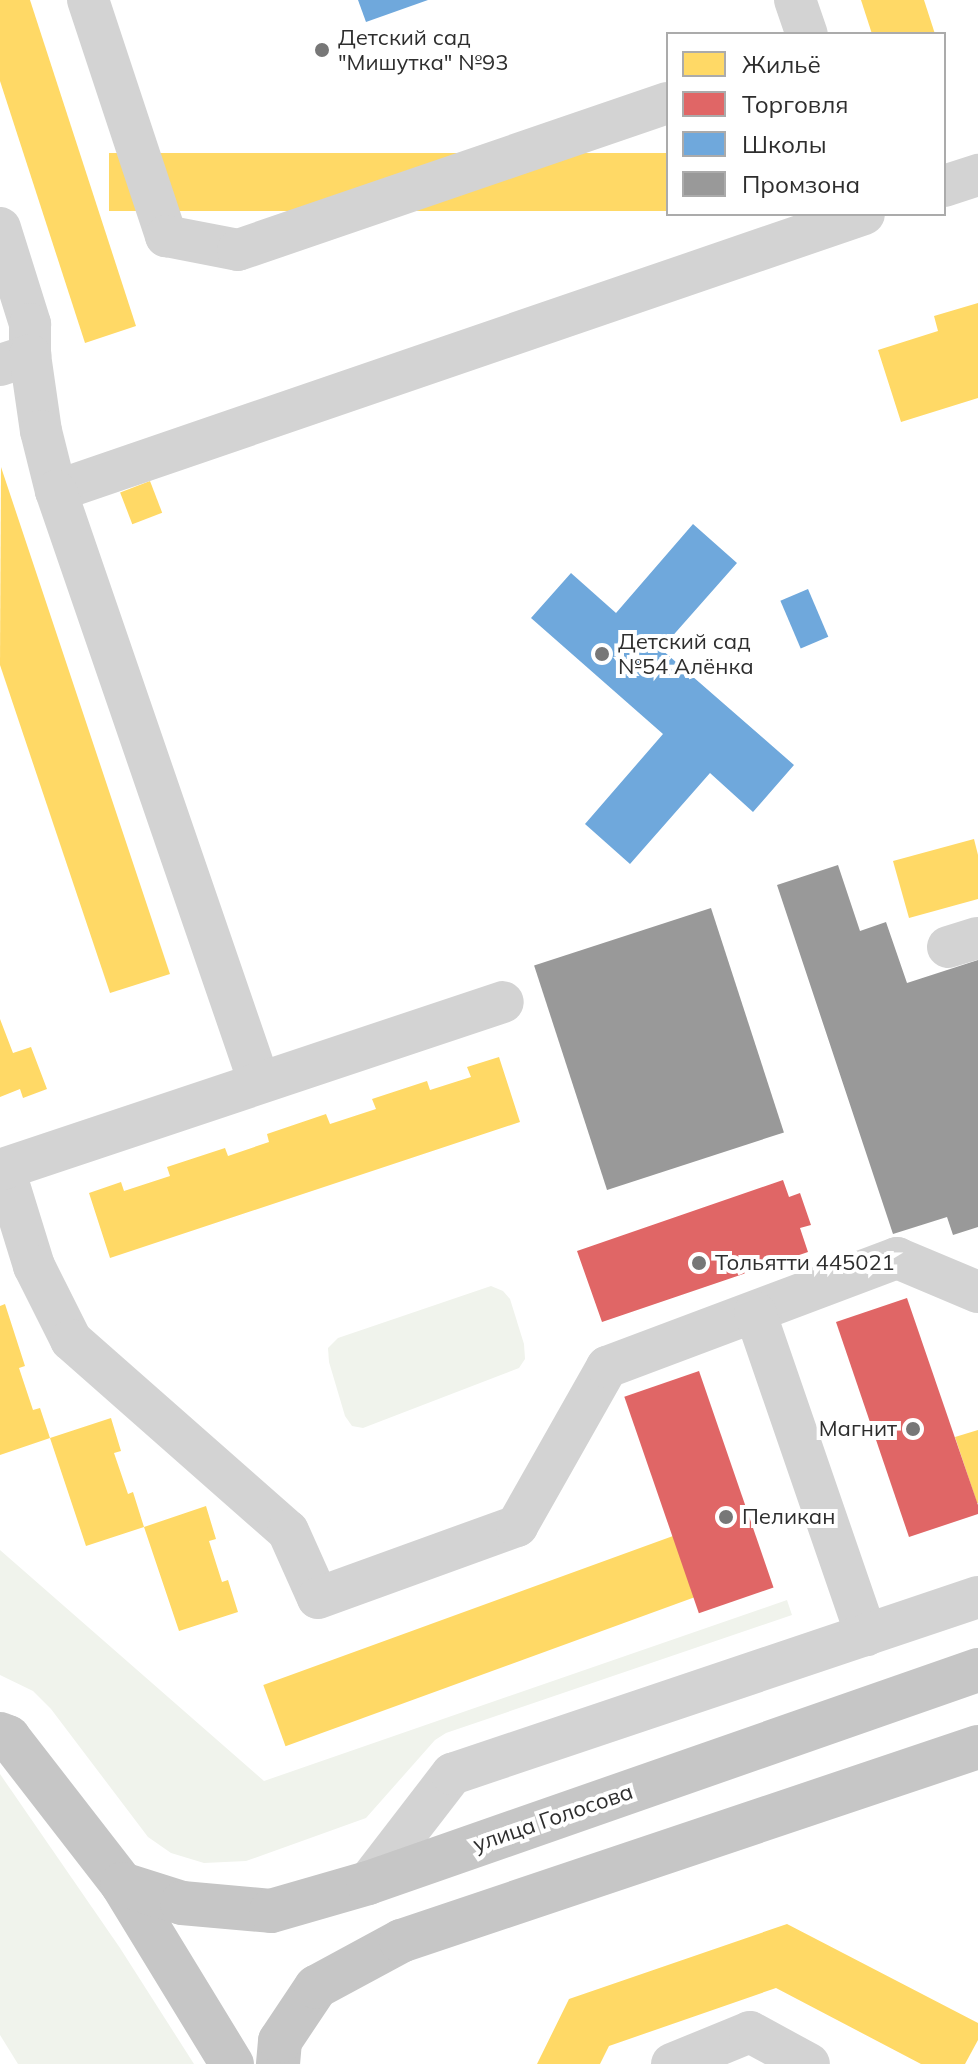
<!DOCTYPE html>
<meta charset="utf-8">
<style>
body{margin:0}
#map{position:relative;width:978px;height:2064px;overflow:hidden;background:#fff;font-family:Mulish,sans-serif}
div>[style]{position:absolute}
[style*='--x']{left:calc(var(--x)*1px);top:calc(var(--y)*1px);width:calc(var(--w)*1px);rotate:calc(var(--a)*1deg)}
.green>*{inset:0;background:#f0f3ec}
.homes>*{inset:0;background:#ffd966;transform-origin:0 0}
.shops>*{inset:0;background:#e06666;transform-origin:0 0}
.schools>*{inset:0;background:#6fa8dc;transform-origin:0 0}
.industry>*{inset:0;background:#999;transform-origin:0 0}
.minor>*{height:42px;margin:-21px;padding:0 21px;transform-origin:21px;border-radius:21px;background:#d3d3d3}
.major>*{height:44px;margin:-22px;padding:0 22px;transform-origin:22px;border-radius:22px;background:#c6c6c6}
.dots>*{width:22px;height:22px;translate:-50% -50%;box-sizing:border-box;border:4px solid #fff;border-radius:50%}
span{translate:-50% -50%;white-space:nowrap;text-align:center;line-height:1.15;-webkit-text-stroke:8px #fff;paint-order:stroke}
.poi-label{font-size:22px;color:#2e2e2e}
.left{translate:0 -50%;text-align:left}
.right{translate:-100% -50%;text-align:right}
.street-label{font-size:22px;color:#2e2e2e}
.legend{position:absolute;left:666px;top:32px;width:280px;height:184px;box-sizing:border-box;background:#fff;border:2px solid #ababab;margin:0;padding:10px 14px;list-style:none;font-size:24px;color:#2e2e2e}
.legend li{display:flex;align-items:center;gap:16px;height:40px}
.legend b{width:40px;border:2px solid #ababab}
</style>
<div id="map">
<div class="green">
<div style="clip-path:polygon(491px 1286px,503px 1291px,510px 1299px,524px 1344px,525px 1359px,519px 1368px,363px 1428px,352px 1426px,345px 1416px,329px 1362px,328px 1348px,338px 1338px)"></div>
<div style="clip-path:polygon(0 1550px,264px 1781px,787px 1600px,792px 1615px,446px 1733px,435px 1740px,366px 1818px,246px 1861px,204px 1863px,171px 1853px,148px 1837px,51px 1709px,33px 1691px,0 1675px)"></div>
<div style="clip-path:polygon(0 1774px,120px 1948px,194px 2064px,18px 2064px,0 2035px)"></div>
</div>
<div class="homes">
<div style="clip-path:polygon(0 0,30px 0,136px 326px,85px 343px,0 81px)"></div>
<div style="clip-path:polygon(861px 0,924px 0,935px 34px,872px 34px)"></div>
<div style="left:668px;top:153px;width:58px;height:559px;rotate:90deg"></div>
<div style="clip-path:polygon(978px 303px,978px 398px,901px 422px,878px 350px,938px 331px,934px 316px)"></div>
<div style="clip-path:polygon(1px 467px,170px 974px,110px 993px,0 665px)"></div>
<div style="left:150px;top:481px;width:34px;height:32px;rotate:69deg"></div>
<div style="clip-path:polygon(974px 839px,978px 855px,978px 899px,909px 918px,893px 861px)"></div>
<div style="clip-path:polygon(0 1019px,13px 1053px,31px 1047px,47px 1089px,23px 1098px,20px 1089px,0 1097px)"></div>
<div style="clip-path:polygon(499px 1057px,520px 1122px,110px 1258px,89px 1193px,121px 1182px,124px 1191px,170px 1176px,167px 1167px,225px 1148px,228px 1156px,269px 1142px,267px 1134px,326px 1114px,330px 1124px,376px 1109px,372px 1099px,427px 1081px,430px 1090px,471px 1077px,467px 1067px)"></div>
<div style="clip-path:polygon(5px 1304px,25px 1366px,19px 1368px,33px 1410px,40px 1408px,50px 1438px,0 1455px,0 1306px)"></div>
<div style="clip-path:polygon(111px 1418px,121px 1451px,114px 1453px,128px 1494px,133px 1492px,144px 1527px,86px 1546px,50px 1438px)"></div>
<div style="clip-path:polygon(978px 1430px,978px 1503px,977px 1503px,955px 1437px)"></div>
<div style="clip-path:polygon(206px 1506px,216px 1539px,209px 1541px,222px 1582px,228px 1580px,238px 1612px,179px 1631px,144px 1527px)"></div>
<div style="left:673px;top:1536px;width:65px;height:436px;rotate:70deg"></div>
<div style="clip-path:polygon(787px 1924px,978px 2023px,978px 2040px,965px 2064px,921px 2064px,776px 1988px,609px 2046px,600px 2064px,537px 2064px,569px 1999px)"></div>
</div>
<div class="shops">
<div style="clip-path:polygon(783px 1180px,789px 1197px,800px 1193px,811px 1225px,800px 1228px,808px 1252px,602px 1322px,577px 1251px)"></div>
<div style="clip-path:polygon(907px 1298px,978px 1505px,978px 1514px,909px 1537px,836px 1322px)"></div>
<div style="left:699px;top:1371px;width:229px;height:79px;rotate:71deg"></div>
</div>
<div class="schools">
<div style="clip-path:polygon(358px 0,428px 0,366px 22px)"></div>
<div style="clip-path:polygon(693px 524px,737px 563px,661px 649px,794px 765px,753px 812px,710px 773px,630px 864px,585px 824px,663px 734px,531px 618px,571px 573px,616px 613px)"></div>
<div style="left:808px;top:589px;width:52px;height:30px;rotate:67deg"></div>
</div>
<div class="industry">
<div style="clip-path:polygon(838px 865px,860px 931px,886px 922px,907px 983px,978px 960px,978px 1227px,953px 1235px,947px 1217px,893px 1234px,777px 885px)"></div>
<div style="left:711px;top:908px;width:236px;height:186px;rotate:72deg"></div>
</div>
<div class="minor">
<div style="--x:88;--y:0;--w:249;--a:71.7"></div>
<div style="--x:166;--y:236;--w:73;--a:11"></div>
<div style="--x:238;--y:250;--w:454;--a:-18.9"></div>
<div style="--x:795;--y:0;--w:36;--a:71"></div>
<div style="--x:944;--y:186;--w:36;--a:-18"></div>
<div style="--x:0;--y:228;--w:101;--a:72.6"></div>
<div style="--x:30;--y:324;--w:31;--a:90"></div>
<div style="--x:0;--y:365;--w:32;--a:-18"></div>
<div style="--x:30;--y:355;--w:77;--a:81.8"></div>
<div style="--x:41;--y:431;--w:62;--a:76"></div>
<div style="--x:56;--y:491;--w:854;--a:-18.92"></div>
<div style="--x:56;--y:491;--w:625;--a:71.04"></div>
<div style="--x:948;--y:947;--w:31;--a:-17"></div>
<div style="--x:4;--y:1169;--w:102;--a:72.8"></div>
<div style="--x:34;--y:1266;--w:83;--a:63.4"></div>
<div style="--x:71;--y:1340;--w:289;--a:41.4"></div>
<div style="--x:288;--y:1531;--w:73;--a:65.9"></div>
<div style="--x:318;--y:1598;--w:212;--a:-19.9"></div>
<div style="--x:517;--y:1526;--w:183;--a:-60.5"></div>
<div style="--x:607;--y:1367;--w:310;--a:-20.6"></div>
<div style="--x:897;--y:1258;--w:88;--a:22.8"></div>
<div style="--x:0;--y:1170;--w:530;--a:-18.47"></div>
<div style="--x:755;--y:1312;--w:342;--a:71"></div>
<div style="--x:368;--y:1883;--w:138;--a:-52.4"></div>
<div style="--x:452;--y:1774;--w:555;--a:-18.6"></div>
<div style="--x:672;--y:2064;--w:84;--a:-22.3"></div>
<div style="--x:750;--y:2032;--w:67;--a:28.5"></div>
</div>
<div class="major">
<div style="--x:0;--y:1734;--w:9;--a:21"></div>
<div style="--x:8;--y:1737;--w:186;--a:52.2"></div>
<div style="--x:122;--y:1884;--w:211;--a:58.6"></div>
<div style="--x:122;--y:1884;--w:63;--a:17.6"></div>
<div style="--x:182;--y:1903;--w:89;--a:5.1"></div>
<div style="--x:271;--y:1911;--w:101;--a:-16.1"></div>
<div style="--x:368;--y:1883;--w:646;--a:-19.25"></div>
<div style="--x:278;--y:2064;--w:23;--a:-85"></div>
<div style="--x:280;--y:2041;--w:65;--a:-56.3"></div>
<div style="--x:316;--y:1987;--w:97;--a:-28.4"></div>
<div style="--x:401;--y:1941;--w:609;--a:-18.58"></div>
</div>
<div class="dots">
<div style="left:322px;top:50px;background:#777"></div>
<div style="left:602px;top:654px;background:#777"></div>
<div style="left:699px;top:1263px;background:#777"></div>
<div style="left:913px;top:1429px;background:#777"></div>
<div style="left:726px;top:1517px;background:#777"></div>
</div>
<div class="poi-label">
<span class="left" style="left:338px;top:50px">Детский сад<br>"Мишутка" №93</span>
<span class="left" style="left:618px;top:654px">Детский сад<br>№54 Алёнка</span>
<span class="left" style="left:715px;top:1263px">Тольятти 445021</span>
<span class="right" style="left:897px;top:1429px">Магнит</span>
<span class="left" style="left:742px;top:1517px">Пеликан</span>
</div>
<div class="street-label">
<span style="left:553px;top:1818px;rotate:-19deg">улица Голосова</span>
</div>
<ul class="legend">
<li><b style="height:22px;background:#ffd966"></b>Жильё</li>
<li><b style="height:22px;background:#e06666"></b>Торговля</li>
<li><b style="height:22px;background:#6fa8dc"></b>Школы</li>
<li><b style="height:22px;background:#999"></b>Промзона</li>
</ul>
</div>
